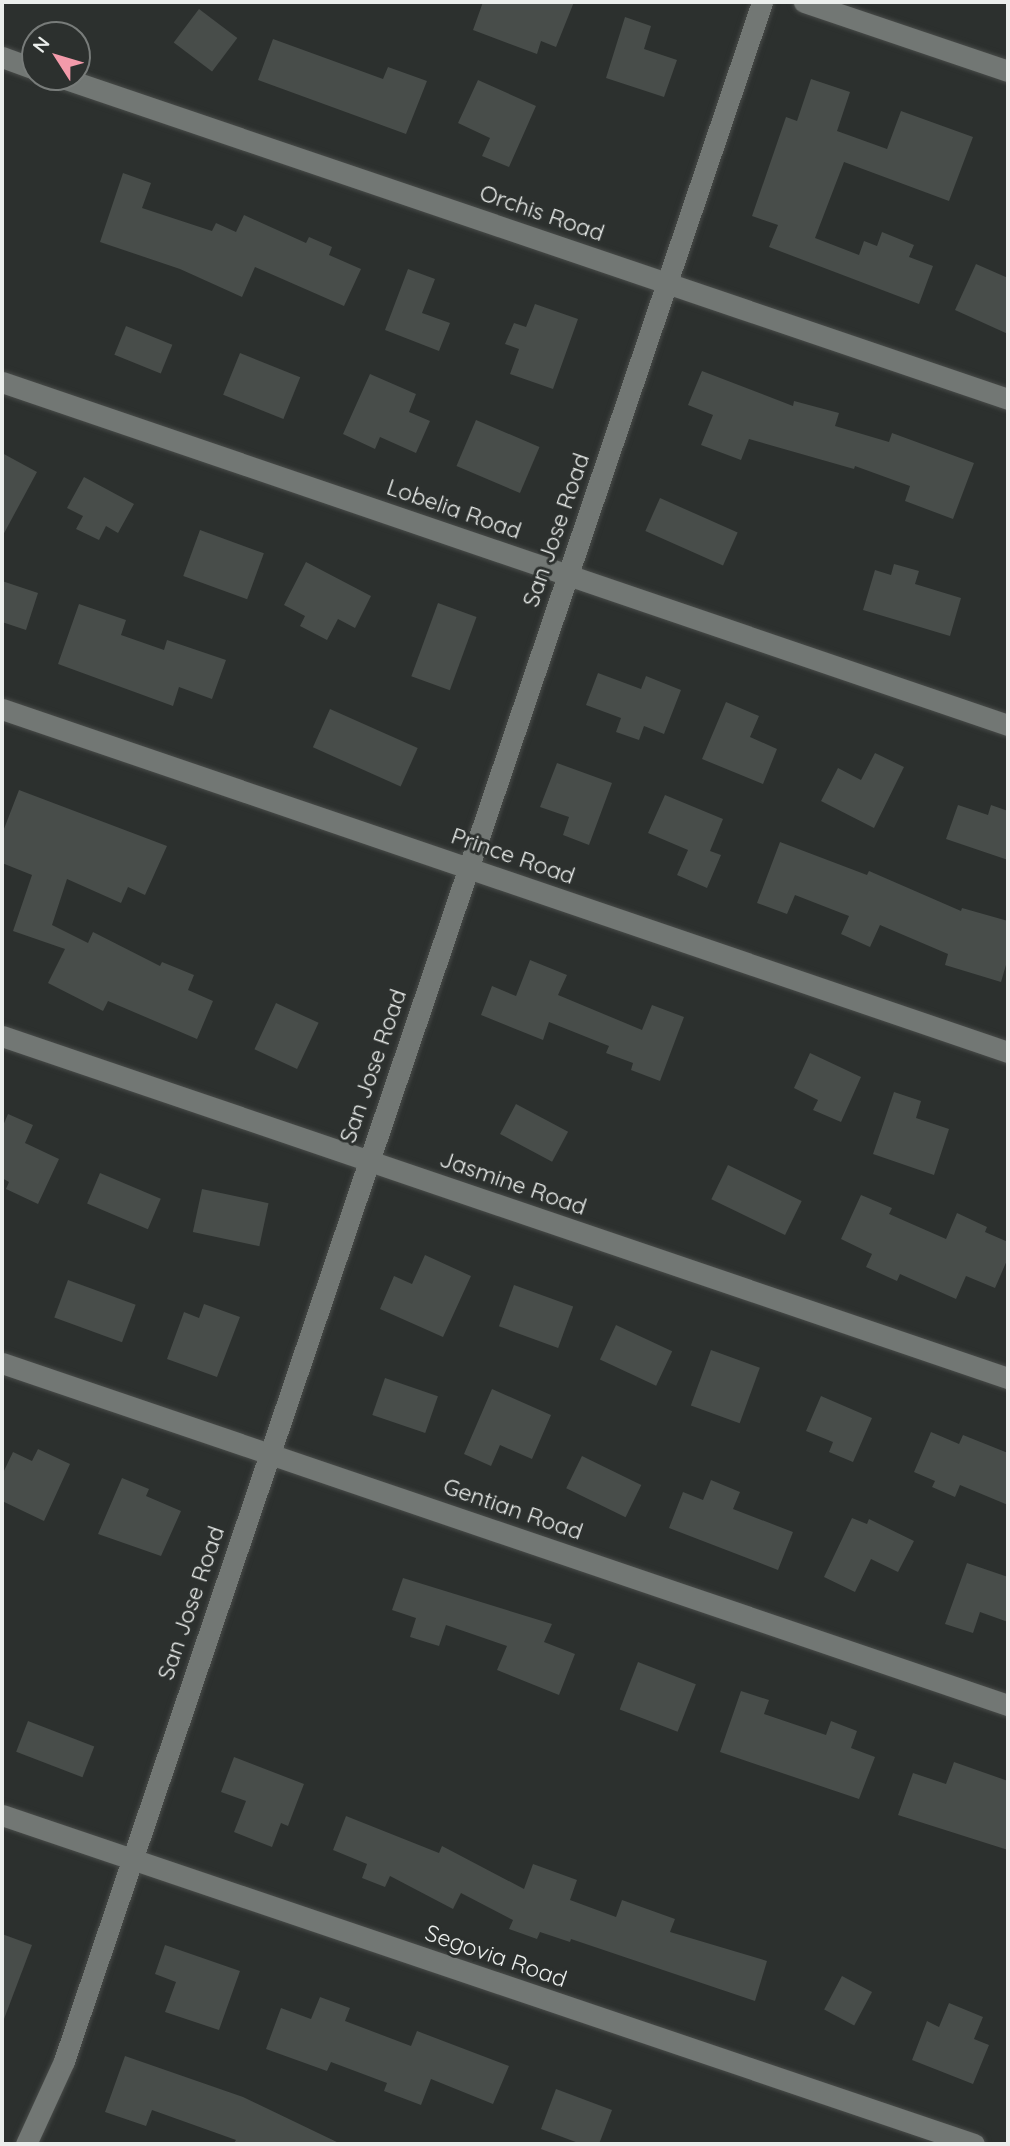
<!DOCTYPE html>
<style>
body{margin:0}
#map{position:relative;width:1010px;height:2146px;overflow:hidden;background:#2c302e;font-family:Quicksand,sans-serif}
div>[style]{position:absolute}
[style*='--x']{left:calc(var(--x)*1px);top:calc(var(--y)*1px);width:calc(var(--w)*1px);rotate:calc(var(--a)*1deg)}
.building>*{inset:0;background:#484d4a;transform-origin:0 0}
.roads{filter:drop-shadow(0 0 2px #484b49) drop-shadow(0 0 2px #484b49)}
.street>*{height:21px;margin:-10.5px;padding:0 10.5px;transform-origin:10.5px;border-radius:10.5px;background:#727774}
span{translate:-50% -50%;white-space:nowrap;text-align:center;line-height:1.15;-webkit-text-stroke:6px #2c302e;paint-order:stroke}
.street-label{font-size:23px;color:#ebeeec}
.frame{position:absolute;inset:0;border:4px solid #ebeeec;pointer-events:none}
.north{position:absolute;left:21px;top:21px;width:70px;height:70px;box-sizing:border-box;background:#2c302e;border:2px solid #787c7a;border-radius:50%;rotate:307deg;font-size:19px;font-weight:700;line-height:28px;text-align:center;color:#ebeeec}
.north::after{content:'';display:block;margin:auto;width:24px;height:32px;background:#f39aaa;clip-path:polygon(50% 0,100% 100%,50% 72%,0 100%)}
</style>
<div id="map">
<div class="building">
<div style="clip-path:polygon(483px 2px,574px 2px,556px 47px,541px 41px,537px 54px,473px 30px)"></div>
<div style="left:199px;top:9px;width:48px;height:42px;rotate:37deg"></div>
<div style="clip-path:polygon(625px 17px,651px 26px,644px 49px,677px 60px,664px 97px,606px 78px)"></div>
<div style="clip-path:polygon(273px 39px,383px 79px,388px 67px,427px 81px,406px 134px,258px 80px)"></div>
<div style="clip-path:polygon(811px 79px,850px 92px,837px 131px,887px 149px,901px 111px,973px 137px,949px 201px,844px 162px,815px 238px,859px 255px,864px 241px,877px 246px,882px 232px,914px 245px,909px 257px,933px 266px,919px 304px,769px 247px,778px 225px,752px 216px,786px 117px,797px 121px)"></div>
<div style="clip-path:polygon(478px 80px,536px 106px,509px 167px,482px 156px,490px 138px,458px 123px)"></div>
<div style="clip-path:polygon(123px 173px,151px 183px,142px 208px,212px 231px,216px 223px,236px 232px,244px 215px,306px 243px,309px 237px,332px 247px,329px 255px,361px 269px,344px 306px,255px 267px,242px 297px,180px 269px,100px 242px)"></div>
<div style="clip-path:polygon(976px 264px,1008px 278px,1008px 334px,955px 310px)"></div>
<div style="clip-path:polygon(408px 269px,435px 279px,422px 313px,450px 323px,439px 351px,385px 330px)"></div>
<div style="clip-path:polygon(535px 304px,578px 319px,553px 389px,510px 374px,519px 349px,505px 344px,514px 323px,526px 327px)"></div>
<div style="left:126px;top:326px;width:50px;height:31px;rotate:22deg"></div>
<div style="left:240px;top:353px;width:65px;height:45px;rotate:22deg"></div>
<div style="clip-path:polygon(702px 371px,793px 406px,794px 401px,839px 413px,835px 426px,889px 442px,892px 433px,974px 463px,953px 519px,905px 501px,910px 486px,855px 466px,854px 469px,749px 439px,741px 460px,701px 445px,713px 415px,688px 405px)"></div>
<div style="clip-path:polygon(370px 374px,416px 394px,409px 412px,430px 421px,416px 453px,380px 437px,375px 449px,343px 434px)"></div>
<div style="left:476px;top:420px;width:69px;height:50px;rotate:23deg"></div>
<div style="clip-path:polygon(2px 453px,37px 472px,2px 537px)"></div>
<div style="clip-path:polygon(84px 477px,134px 504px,118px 533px,106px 526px,99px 540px,76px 529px,83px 516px,67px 508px)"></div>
<div style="left:660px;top:498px;width:85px;height:36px;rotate:24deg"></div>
<div style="left:200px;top:530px;width:68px;height:49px;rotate:20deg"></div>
<div style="clip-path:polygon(306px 562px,371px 596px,355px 628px,338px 619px,327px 640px,300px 626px,305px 616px,284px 605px)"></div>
<div style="clip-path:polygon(894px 564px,919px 571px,915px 584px,961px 598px,950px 636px,863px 610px,875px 570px,891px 575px)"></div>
<div style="clip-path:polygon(2px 581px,38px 593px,26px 630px,2px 622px)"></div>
<div style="left:438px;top:603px;width:41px;height:78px;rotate:20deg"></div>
<div style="clip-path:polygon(79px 604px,126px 620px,121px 635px,164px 650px,167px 640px,226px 660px,212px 699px,179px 687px,173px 706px,58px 664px)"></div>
<div style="clip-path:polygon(598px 673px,641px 689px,646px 676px,681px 690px,664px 734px,644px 726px,639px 740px,616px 732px,621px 718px,586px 705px)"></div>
<div style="clip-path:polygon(726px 702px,759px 716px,750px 737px,777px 749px,763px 784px,702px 759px)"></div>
<div style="left:330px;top:709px;width:96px;height:42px;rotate:24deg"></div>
<div style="clip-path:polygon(875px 753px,904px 767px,874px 828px,821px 801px,838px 768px,861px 780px)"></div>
<div style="clip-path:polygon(557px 763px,612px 783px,589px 845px,563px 835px,569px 817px,540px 807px)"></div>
<div style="clip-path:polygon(19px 790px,167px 846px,145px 895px,128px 887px,121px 903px,67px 879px,52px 925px,88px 943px,93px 932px,160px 966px,162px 962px,194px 975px,188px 990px,213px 1001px,197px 1039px,108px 1001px,103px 1011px,48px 983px,65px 949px,13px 931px,32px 875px,2px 863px,2px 834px)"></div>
<div style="clip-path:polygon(665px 795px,723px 819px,710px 851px,721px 855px,707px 888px,677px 875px,688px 850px,648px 833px)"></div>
<div style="clip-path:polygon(958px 805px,988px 815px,991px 805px,1008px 811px,1008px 860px,946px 839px)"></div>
<div style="clip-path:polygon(780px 842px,867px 875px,869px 871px,961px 911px,962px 908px,1008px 921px,1008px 958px,1001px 982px,945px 965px,948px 954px,880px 925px,870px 947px,841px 934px,849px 916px,795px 895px,787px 914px,757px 903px)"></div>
<div style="clip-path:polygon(530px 960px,567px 975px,558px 995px,642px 1030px,652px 1005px,684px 1017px,660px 1081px,631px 1070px,633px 1063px,606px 1053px,609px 1046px,549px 1022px,543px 1040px,481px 1015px,492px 986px,516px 996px)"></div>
<div style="left:276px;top:1003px;width:47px;height:51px;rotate:25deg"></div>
<div style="clip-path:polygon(810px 1053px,861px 1077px,841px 1122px,813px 1110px,818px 1100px,794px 1088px)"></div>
<div style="clip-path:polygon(894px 1092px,921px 1101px,916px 1118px,949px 1129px,934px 1175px,873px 1154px)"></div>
<div style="left:516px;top:1104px;width:59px;height:34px;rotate:28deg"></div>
<div style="clip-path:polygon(8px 1114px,33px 1125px,25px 1143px,59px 1159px,38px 1204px,6px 1189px,9px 1182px,2px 1178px,2px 1128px)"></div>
<div style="left:728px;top:1165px;width:82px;height:38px;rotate:26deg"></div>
<div style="left:100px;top:1173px;width:66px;height:33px;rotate:23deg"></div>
<div style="left:202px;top:1189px;width:68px;height:44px;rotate:12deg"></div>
<div style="clip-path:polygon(861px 1195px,892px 1208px,889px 1214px,946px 1239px,957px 1213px,987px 1227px,985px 1232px,1008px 1242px,1008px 1258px,995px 1288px,966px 1276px,956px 1299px,900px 1274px,897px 1281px,866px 1267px,872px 1254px,841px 1239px)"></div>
<div style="clip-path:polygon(425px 1255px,471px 1276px,443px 1337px,380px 1309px,394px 1276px,412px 1284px)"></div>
<div style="left:68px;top:1280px;width:72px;height:40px;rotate:20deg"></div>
<div style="left:514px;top:1285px;width:63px;height:44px;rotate:20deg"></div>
<div style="clip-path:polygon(204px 1304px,240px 1317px,217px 1377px,167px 1359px,184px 1312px,199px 1318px)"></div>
<div style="left:616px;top:1325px;width:62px;height:38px;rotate:25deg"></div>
<div style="left:711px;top:1350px;width:52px;height:59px;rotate:20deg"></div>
<div style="left:385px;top:1378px;width:56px;height:39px;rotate:19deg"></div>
<div style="clip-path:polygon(492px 1389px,551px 1415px,532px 1459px,500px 1445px,491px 1466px,464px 1454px)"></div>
<div style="clip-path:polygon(821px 1396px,872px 1418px,853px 1462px,829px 1452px,833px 1442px,806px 1431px)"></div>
<div style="clip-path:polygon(931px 1432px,959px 1444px,963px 1435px,1008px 1453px,1008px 1505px,960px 1485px,955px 1497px,932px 1487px,935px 1481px,914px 1472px)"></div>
<div style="clip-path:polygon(38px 1449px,70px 1464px,44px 1521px,2px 1501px,2px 1475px,13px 1452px,32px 1461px)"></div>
<div style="left:582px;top:1456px;width:66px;height:36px;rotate:26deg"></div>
<div style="clip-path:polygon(122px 1478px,149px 1489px,146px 1496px,181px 1511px,161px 1556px,98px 1534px)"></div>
<div style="clip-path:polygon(711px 1480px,740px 1492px,733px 1509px,793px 1532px,778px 1570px,669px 1528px,683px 1492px,703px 1500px)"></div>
<div style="clip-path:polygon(852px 1518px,867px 1524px,869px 1519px,914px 1541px,898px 1572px,871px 1559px,855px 1592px,824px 1577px)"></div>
<div style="clip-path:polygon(967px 1563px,1008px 1577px,1008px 1622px,980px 1612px,973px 1633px,945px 1624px)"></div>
<div style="clip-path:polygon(403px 1578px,552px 1624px,544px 1642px,575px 1654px,559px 1695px,497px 1670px,507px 1646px,446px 1625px,439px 1646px,410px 1637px,416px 1618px,392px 1610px)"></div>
<div style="left:638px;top:1662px;width:62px;height:51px;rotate:21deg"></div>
<div style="clip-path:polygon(741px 1691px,769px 1700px,764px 1714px,826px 1735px,831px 1721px,857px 1731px,851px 1748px,875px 1757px,859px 1799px,720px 1752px)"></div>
<div style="left:28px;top:1721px;width:71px;height:33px;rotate:21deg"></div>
<div style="clip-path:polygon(234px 1757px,304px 1784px,288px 1826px,281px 1823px,272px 1847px,234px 1832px,246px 1801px,221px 1792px)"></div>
<div style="clip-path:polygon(954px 1762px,1008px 1781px,1008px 1850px,898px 1815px,913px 1773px,946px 1784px)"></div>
<div style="clip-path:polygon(346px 1816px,439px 1853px,442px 1846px,524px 1889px,533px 1864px,577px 1880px,570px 1900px,616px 1917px,622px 1900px,675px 1919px,670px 1932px,767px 1961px,755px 2001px,571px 1939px,570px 1942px,540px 1932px,537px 1939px,509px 1929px,513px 1920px,461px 1893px,453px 1909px,390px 1876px,385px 1887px,362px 1878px,367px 1864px,333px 1850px)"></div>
<div style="clip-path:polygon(2px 1934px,32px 1945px,4px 2019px,2px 2019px)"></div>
<div style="clip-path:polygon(165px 1945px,240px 1971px,219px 2030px,165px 2012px,176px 1982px,155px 1974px)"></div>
<div style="left:842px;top:1976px;width:34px;height:38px;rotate:28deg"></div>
<div style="clip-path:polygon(320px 1997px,350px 2008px,345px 2021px,411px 2046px,417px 2031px,509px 2066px,493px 2104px,431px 2079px,421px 2105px,384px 2091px,387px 2083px,331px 2062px,327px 2071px,266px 2049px,281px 2008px,311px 2019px)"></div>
<div style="clip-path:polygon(949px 2003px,983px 2017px,974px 2039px,989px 2045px,973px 2084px,912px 2060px,927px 2021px,939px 2027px)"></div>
<div style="clip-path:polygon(125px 2056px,243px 2097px,341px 2144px,233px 2144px,236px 2140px,152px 2110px,146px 2126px,105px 2112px)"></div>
<div style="clip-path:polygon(556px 2089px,612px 2110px,599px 2144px,581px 2144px,541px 2129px)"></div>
</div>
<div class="roads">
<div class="street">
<div style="--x:804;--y:2;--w:215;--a:18.7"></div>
<div style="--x:2;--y:57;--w:35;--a:20"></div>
<div style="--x:60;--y:77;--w:1001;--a:18.76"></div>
<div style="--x:2;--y:382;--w:1063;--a:18.83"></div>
<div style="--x:2;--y:709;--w:1063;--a:18.83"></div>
<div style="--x:2;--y:1036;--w:1063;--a:18.78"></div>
<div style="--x:2;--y:1363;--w:1063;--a:18.78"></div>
<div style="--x:2;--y:1815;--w:1026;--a:18.7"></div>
<div style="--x:26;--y:2144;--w:91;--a:-65.4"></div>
<div style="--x:64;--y:2061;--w:2174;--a:-71.27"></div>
</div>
</div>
<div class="street-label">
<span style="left:542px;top:213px;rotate:19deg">Orchis Road</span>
<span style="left:454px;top:509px;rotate:19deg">Lobelia Road</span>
<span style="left:556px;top:530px;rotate:-71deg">San Jose Road</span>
<span style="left:513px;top:856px;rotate:19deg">Prince Road</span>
<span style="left:373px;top:1066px;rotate:-71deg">San Jose Road</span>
<span style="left:513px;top:1183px;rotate:19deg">Jasmine Road</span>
<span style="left:513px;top:1509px;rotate:19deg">Gentian Road</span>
<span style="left:191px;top:1603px;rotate:-71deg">San Jose Road</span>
<span style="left:496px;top:1956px;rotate:19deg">Segovia Road</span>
</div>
<div class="frame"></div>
<div class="north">N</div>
</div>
